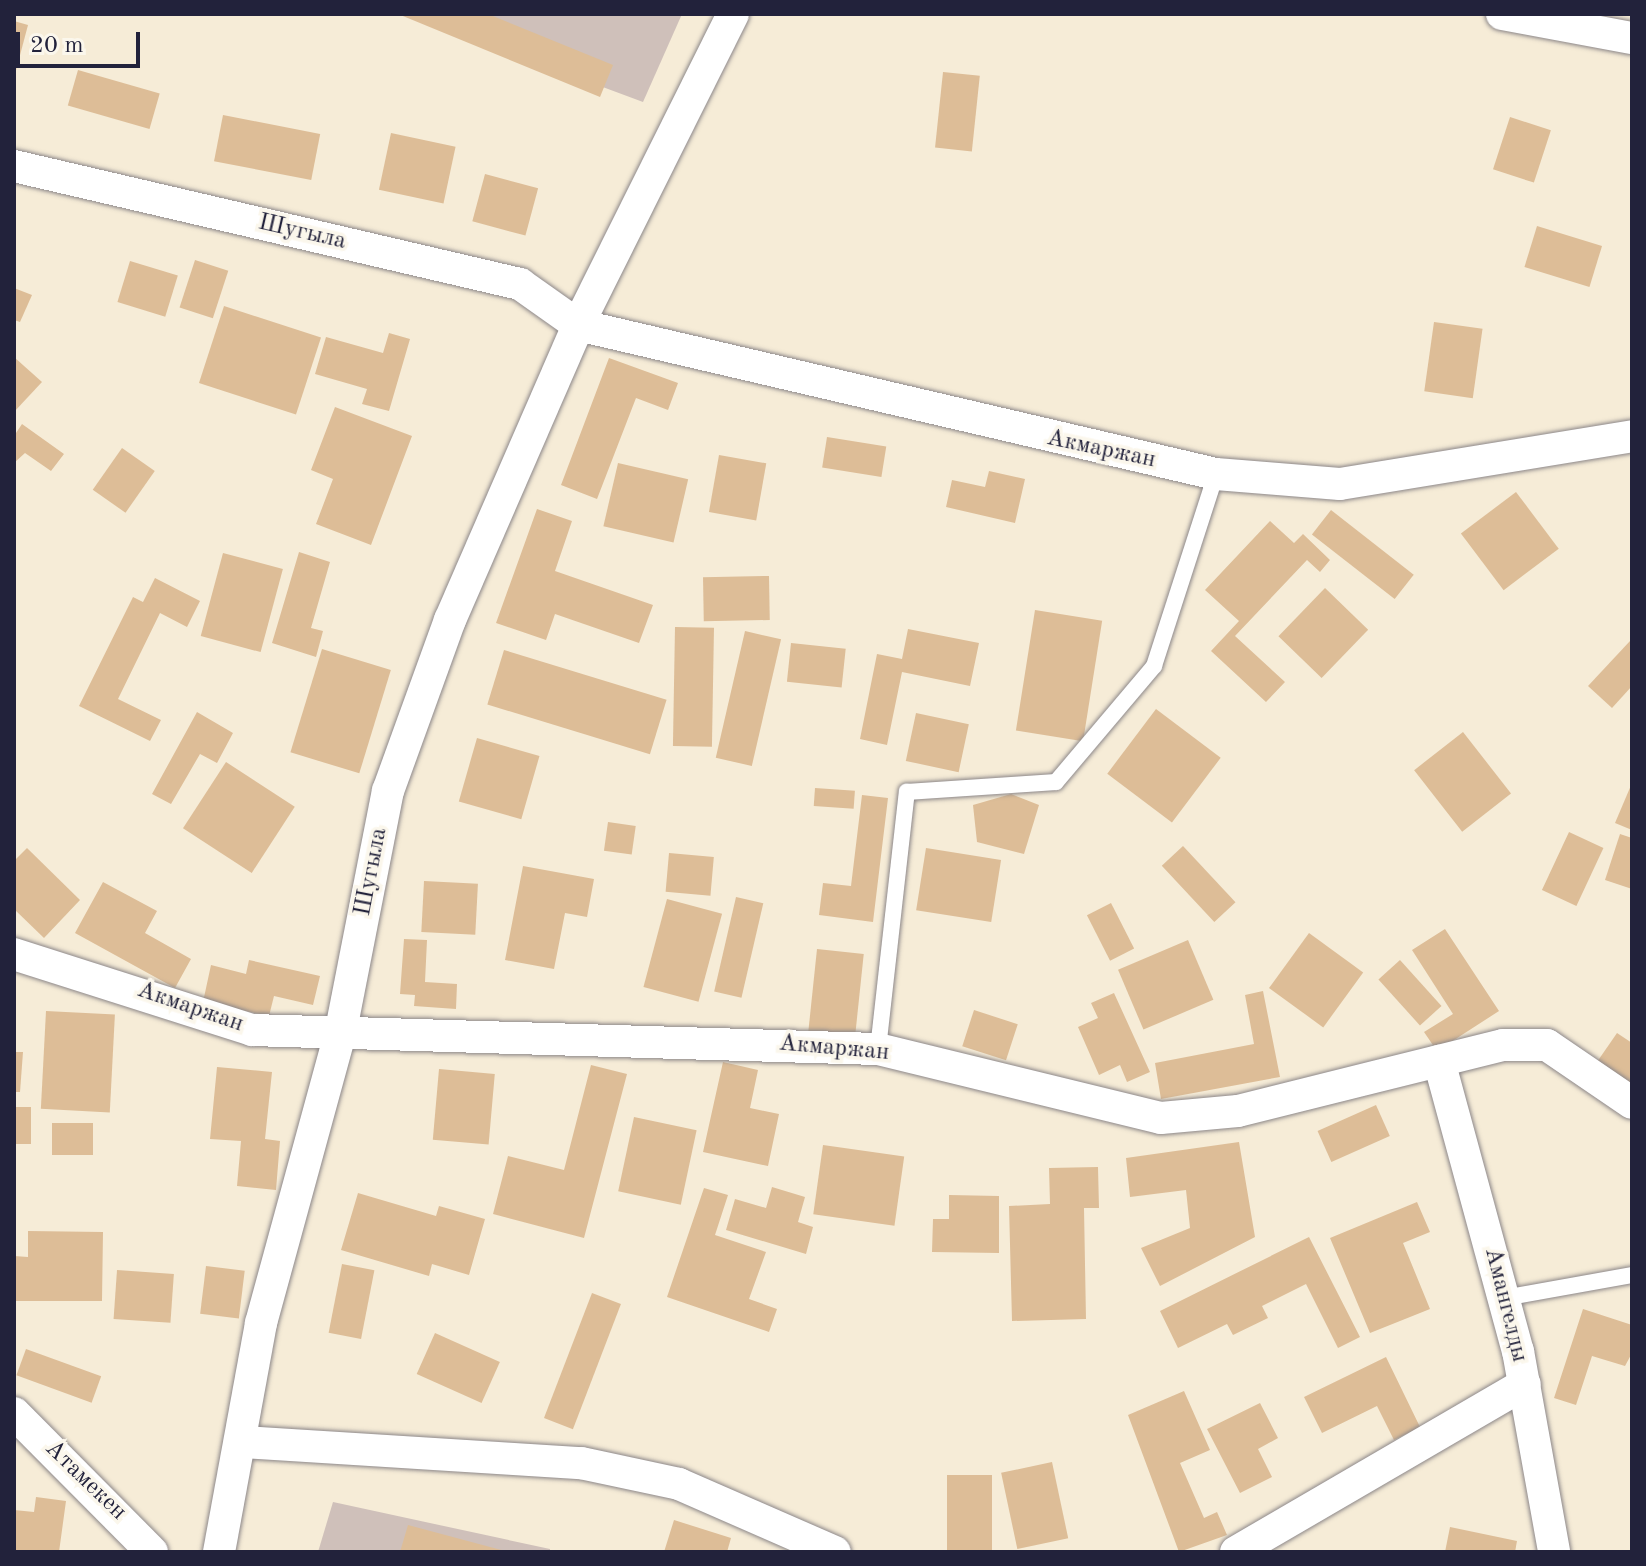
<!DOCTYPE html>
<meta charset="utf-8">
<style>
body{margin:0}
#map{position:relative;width:1646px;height:1566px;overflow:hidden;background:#f6ecd7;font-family:"Old Standard TT",serif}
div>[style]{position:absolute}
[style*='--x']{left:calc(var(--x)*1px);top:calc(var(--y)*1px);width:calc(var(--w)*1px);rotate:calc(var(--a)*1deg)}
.industrial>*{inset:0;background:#cfc0ba}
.building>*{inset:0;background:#ddbd97;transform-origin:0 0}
.roads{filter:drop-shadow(0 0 2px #8c8789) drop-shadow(0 0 2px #8c8789)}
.lane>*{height:16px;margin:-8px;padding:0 8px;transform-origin:8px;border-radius:8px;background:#fff}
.street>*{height:32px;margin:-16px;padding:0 16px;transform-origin:16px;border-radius:16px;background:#fff}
span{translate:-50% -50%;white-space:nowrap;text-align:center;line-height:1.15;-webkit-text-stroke:7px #fbf7ec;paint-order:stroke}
.street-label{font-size:24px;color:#22223b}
.frame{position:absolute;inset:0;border:16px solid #22223b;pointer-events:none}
.scale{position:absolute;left:16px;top:32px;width:124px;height:36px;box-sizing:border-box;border:4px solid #22223b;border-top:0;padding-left:10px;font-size:24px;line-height:28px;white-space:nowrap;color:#22223b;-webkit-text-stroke:6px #fbf7ec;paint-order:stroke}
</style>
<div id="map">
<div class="industrial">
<div style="clip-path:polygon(406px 14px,682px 14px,643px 102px)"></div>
<div style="clip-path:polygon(333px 1502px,550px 1549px,550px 1552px,318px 1552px)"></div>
</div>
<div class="building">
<div style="clip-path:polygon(398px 14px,488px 14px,613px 65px,600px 97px)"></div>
<div style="clip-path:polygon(14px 21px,28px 25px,15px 74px,14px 73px)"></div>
<div style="left:78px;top:70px;width:85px;height:37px;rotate:16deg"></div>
<div style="left:943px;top:72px;width:37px;height:76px;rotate:6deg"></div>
<div style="left:223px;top:115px;width:99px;height:47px;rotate:11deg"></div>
<div style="left:1510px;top:117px;width:43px;height:55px;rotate:18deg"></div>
<div style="left:391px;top:133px;width:66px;height:58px;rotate:12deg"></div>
<div style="left:485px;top:174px;width:55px;height:49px;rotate:15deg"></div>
<div style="left:1537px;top:226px;width:68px;height:43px;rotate:17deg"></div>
<div style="left:195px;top:260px;width:35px;height:50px;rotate:18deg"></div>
<div style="left:130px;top:261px;width:50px;height:43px;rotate:17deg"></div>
<div style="clip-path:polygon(14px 288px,32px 295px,20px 322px,14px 320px)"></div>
<div style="left:224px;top:306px;width:102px;height:81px;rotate:18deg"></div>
<div style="left:1434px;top:322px;width:49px;height:70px;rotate:8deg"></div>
<div style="clip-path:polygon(389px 333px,410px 339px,389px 411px,362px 404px,367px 389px,315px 374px,326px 337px,383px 353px)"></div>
<div style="clip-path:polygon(14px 357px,42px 382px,14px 412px)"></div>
<div style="clip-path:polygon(609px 358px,678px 383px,668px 410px,636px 398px,597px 499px,561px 485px)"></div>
<div style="clip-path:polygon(335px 407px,412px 436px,371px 545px,316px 524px,333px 479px,311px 470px)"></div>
<div style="clip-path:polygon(22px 424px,64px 454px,51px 471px,25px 453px,14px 463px,14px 436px)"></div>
<div style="left:827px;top:437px;width:60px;height:31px;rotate:9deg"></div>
<div style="left:122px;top:448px;width:40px;height:51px;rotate:35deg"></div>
<div style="left:719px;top:455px;width:48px;height:58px;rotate:10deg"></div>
<div style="left:618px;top:463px;width:72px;height:65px;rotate:13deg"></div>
<div style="clip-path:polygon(989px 471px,1025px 479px,1015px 523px,946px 507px,952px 480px,985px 487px)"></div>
<div style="left:1516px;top:492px;width:71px;height:69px;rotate:53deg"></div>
<div style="clip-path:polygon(537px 509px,572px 521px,555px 571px,653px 605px,639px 643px,555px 614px,546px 640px,496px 623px)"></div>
<div style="left:1331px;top:510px;width:105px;height:31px;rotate:38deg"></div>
<div style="clip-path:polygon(1270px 521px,1294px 543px,1303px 534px,1330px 560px,1320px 572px,1307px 560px,1235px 636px,1285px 682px,1266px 702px,1211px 651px,1239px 621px,1205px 590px)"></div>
<div style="clip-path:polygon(299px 552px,330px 562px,311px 628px,323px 631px,316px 657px,272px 643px)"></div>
<div style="left:223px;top:553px;width:62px;height:86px;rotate:15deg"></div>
<div style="left:769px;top:576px;width:44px;height:66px;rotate:89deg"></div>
<div style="clip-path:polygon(155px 578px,200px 601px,187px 627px,160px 613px,118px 699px,161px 720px,150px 741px,79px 706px,133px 597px,143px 602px)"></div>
<div style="left:1325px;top:588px;width:60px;height:67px;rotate:44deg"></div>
<div style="left:1035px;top:610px;width:68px;height:122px;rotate:9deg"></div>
<div style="left:675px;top:627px;width:39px;height:119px;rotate:1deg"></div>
<div style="clip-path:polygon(908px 629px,979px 643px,970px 686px,902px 672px,887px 745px,860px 739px,877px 654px,902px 659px)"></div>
<div style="left:745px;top:631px;width:37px;height:130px;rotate:13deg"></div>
<div style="clip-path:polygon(1630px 641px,1632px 686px,1612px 708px,1588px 686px)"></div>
<div style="left:791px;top:643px;width:55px;height:39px;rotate:6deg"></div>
<div style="left:322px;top:649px;width:72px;height:108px;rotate:17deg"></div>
<div style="left:504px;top:650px;width:170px;height:57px;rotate:17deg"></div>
<div style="left:1156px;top:709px;width:81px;height:81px;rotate:37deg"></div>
<div style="clip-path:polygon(197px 712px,233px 733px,217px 763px,200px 754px,171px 804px,152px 794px)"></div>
<div style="left:916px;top:713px;width:54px;height:49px;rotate:12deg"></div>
<div style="left:1463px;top:732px;width:78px;height:62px;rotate:52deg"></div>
<div style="left:477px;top:738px;width:65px;height:66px;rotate:16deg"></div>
<div style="left:226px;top:762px;width:82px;height:79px;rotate:33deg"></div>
<div style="clip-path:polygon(1632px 783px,1632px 830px,1615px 823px)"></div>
<div style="left:815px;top:788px;width:40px;height:18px;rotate:4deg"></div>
<div style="clip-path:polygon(1011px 794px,1039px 805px,1024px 854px,977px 842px,973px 805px)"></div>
<div style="clip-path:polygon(862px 795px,888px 798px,873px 922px,819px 915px,823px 883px,851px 886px)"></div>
<div style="left:608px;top:822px;width:28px;height:29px;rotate:8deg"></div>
<div style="left:1569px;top:832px;width:38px;height:64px;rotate:25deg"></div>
<div style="clip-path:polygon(1620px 834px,1632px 838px,1632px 889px,1605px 880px)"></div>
<div style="left:1183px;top:846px;width:77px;height:29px;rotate:47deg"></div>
<div style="clip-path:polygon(27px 848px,80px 900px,44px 938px,14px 909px,14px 861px)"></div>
<div style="left:926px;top:848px;width:76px;height:63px;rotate:9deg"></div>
<div style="left:669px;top:853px;width:45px;height:39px;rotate:5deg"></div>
<div style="clip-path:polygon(523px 866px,594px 879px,587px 917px,565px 913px,554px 969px,505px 960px)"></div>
<div style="left:424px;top:881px;width:54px;height:51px;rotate:3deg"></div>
<div style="clip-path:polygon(103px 882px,157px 911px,145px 933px,191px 959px,175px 988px,75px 933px)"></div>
<div style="left:736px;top:897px;width:28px;height:97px;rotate:13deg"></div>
<div style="left:667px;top:899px;width:57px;height:91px;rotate:15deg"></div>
<div style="left:1111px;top:903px;width:51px;height:27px;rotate:63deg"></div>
<div style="clip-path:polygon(1445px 929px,1499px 1011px,1437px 1051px,1424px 1032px,1453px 1014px,1412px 950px)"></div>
<div style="left:1309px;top:933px;width:67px;height:68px;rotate:36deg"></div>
<div style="clip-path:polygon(404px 939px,427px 940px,425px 982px,457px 984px,456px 1009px,414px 1006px,415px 995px,400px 994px)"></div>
<div style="left:1188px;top:940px;width:65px;height:76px;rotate:67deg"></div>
<div style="left:817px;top:949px;width:47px;height:83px;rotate:6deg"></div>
<div style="clip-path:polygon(249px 960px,320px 976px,313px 1005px,274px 996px,269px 1016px,203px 1002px,211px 965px,246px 974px)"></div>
<div style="left:1400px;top:960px;width:62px;height:29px;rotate:48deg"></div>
<div style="clip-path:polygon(1263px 991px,1280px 1077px,1161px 1099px,1155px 1063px,1254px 1044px,1245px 995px)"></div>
<div style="clip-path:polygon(1114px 993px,1150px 1072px,1127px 1082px,1120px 1065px,1099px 1075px,1078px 1027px,1098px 1018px,1091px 1003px)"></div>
<div style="left:974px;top:1010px;width:46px;height:38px;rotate:18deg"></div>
<div style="left:46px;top:1011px;width:69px;height:98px;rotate:3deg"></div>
<div style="clip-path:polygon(1617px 1033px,1632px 1043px,1632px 1086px,1597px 1062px)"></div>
<div style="clip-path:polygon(14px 1052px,23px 1052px,20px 1092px,14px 1092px)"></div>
<div style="clip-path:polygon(723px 1062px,758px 1070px,750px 1108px,779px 1114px,768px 1166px,703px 1152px)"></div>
<div style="clip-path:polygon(591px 1065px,627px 1074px,584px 1238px,493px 1214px,508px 1156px,564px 1170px)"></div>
<div style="clip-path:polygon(217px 1067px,272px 1072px,265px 1139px,280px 1141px,276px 1190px,237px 1186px,241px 1141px,210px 1139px)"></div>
<div style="left:439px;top:1069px;width:56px;height:71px;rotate:5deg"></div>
<div style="left:1376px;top:1105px;width:34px;height:64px;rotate:66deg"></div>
<div style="left:14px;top:1107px;width:17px;height:37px"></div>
<div style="left:634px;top:1117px;width:64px;height:76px;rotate:12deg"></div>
<div style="left:52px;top:1123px;width:41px;height:32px"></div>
<div style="clip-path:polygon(1239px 1142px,1255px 1237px,1160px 1286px,1141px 1248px,1190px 1228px,1186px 1190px,1130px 1197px,1126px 1158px)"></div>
<div style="left:823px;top:1145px;width:82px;height:70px;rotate:8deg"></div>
<div style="clip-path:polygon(1098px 1167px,1099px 1208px,1084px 1208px,1086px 1319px,1012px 1321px,1009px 1206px,1050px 1204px,1049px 1168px)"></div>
<div style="clip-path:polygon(772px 1187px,805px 1197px,798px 1222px,813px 1227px,806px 1254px,726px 1230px,735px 1199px,766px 1208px)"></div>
<div style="clip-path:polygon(704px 1188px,728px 1195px,715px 1235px,766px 1252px,749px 1299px,777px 1309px,769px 1332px,667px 1297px)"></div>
<div style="clip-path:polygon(358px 1193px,436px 1216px,439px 1206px,485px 1219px,469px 1275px,432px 1264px,429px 1276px,341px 1250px)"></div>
<div style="clip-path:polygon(949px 1195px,999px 1196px,999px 1253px,932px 1252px,933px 1219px,949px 1219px)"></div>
<div style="clip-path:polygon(1417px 1202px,1430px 1232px,1403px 1243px,1430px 1309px,1370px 1333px,1330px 1238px)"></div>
<div style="clip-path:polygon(28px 1231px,103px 1232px,102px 1301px,14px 1301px,14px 1256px,28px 1257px)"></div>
<div style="clip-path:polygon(1309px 1237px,1360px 1337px,1338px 1348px,1306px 1284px,1262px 1306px,1268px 1318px,1233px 1335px,1227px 1324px,1178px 1348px,1160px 1311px)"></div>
<div style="left:342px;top:1264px;width:33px;height:70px;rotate:11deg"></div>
<div style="left:206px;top:1266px;width:39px;height:48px;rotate:7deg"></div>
<div style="left:117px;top:1270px;width:57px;height:49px;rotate:4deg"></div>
<div style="left:592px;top:1293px;width:31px;height:134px;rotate:21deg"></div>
<div style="clip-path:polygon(1583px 1309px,1632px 1325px,1632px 1353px,1625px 1366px,1592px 1356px,1576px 1405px,1554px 1398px)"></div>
<div style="left:435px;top:1333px;width:71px;height:45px;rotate:24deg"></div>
<div style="left:26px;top:1349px;width:80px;height:28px;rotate:20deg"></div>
<div style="clip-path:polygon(1386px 1357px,1420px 1427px,1394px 1440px,1377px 1406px,1322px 1433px,1304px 1397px)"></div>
<div style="clip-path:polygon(1184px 1391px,1210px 1450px,1180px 1463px,1204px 1518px,1217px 1512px,1227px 1535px,1179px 1552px,1128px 1415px)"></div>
<div style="clip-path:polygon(1260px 1403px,1278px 1438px,1258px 1449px,1272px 1477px,1240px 1493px,1207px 1429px)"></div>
<div style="left:1052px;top:1462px;width:78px;height:52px;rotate:78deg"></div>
<div style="left:947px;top:1475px;width:45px;height:77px"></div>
<div style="clip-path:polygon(36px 1497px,66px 1501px,59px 1552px,14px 1552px,14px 1510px,34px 1512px)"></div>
<div style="clip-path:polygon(674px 1520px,731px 1538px,727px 1552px,664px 1552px)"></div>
<div style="clip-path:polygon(408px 1525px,505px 1551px,504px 1552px,400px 1552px)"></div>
<div style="clip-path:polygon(1450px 1527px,1517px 1541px,1515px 1552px,1445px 1552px)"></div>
</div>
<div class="roads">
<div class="lane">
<div style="--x:878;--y:1049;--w:259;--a:-83.6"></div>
<div style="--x:907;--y:792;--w:149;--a:-3.8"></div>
<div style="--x:1056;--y:782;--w:152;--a:-49.8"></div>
<div style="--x:1154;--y:666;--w:202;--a:-72.1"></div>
<div style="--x:1504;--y:1298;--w:130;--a:-10.2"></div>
</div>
<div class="street">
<div style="--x:1502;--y:14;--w:132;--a:10.5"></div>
<div style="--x:14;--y:166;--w:520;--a:13.13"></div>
<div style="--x:520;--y:284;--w:71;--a:35.3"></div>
<div style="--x:578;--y:325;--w:655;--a:13.15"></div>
<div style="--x:1216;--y:474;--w:124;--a:4.6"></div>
<div style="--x:1340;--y:484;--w:296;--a:-9.3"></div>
<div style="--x:14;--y:954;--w:250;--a:17.7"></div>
<div style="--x:252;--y:1030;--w:626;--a:1.74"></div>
<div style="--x:878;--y:1049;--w:291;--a:13.7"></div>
<div style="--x:1161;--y:1118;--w:77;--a:-5.2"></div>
<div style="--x:1238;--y:1111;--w:273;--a:-14"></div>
<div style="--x:1503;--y:1045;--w:44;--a:0"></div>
<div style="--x:1547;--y:1045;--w:103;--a:34.3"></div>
<div style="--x:1439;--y:1061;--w:301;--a:74.8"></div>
<div style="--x:1518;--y:1351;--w:204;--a:79.8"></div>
<div style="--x:14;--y:1413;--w:196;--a:45.2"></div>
<div style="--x:243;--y:1442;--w:339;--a:3.6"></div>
<div style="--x:581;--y:1463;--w:100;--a:12.1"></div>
<div style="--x:679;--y:1484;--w:170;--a:23.6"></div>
<div style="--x:219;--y:1552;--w:233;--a:-79.6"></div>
<div style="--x:261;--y:1323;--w:304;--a:-74.7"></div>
<div style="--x:341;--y:1030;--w:244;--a:-78.9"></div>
<div style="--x:388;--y:791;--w:182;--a:-70.1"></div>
<div style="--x:450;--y:620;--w:322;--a:-66.5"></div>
<div style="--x:578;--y:325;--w:347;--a:-63.5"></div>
<div style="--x:1236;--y:1552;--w:334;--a:-30.2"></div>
</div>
</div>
<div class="street-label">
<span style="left:302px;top:233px;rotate:13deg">Шугыла</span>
<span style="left:1101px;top:450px;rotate:12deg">Акмаржан</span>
<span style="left:372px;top:872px;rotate:-79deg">Шугыла</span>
<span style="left:190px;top:1008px;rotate:19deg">Акмаржан</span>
<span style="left:834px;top:1049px;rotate:5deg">Акмаржан</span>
<span style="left:1505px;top:1305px;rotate:76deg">Амангелды</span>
<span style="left:85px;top:1481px;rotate:44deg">Атамекен</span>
</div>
<div class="frame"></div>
<div class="scale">20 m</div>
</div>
